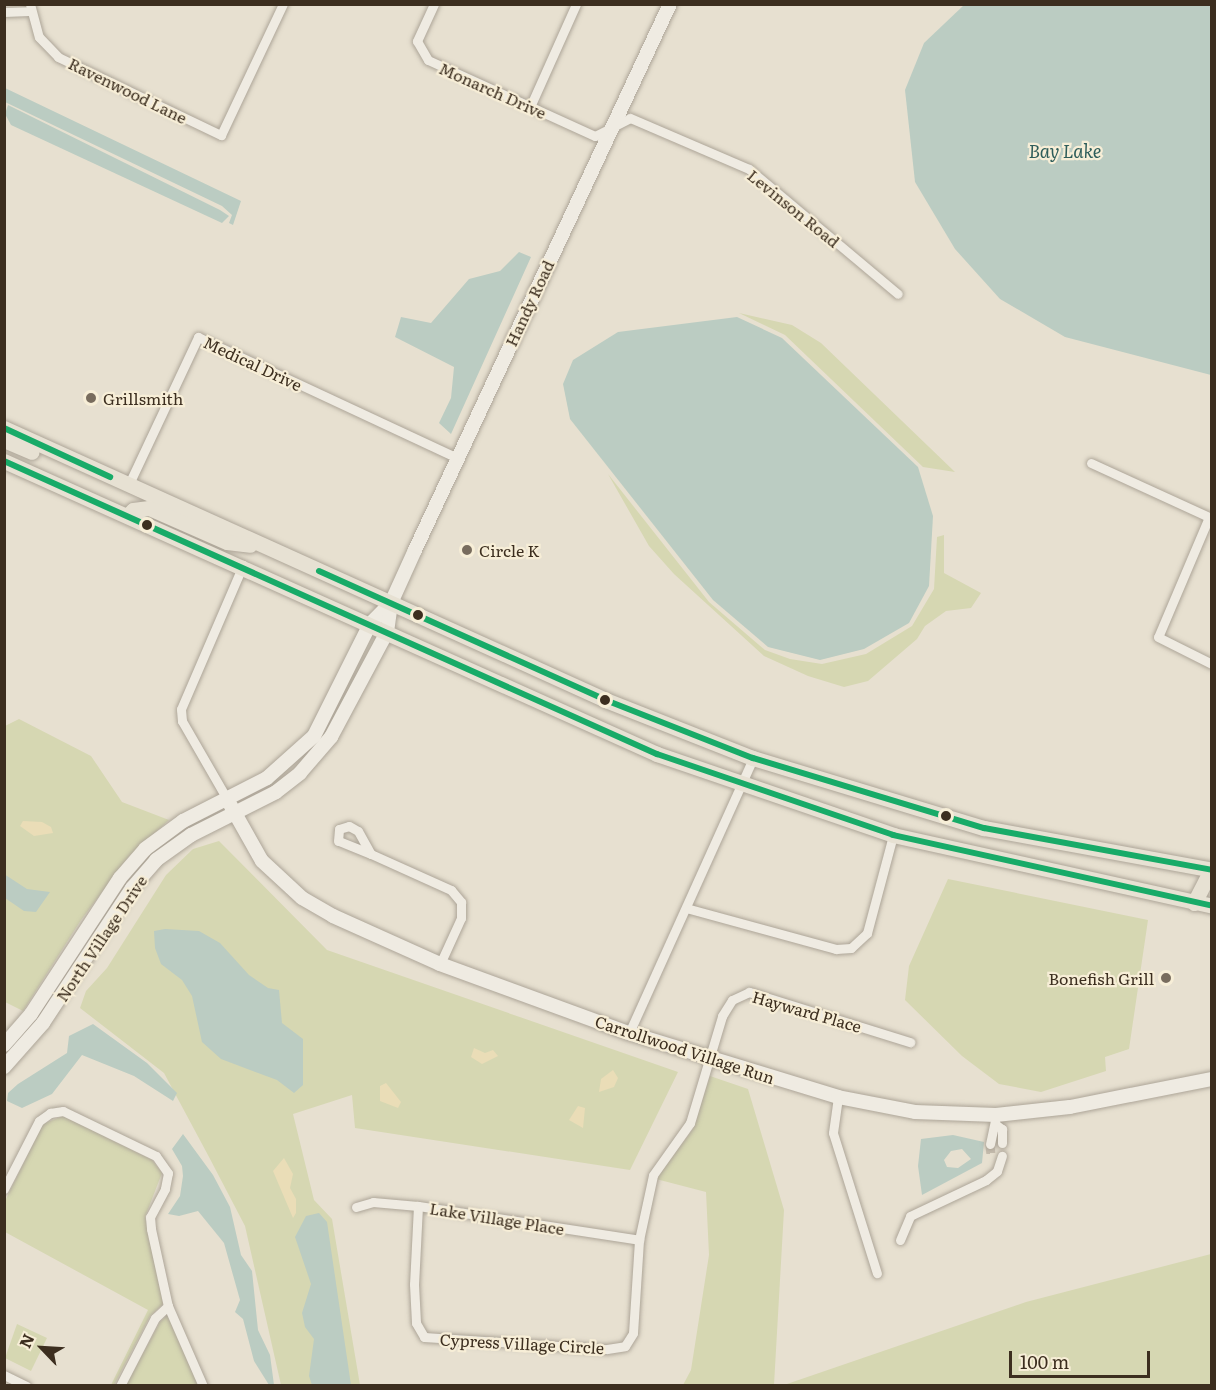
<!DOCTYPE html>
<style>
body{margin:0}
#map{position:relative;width:1216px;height:1390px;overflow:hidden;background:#e7e0d0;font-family:Literata,serif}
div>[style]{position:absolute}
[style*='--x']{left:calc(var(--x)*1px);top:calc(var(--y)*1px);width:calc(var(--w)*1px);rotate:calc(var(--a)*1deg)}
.green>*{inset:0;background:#d6d7b2}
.sand>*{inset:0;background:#eaddb7}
.water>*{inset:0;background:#bbccc2}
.street-tunnel>*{height:9px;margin-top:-4.5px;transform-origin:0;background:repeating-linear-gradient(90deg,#c5bcad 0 9px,transparent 0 13.5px)}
.roads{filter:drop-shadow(0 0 2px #ada598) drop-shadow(0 0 2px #ada598)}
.street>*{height:9px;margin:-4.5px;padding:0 4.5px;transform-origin:4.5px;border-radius:4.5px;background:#efebe2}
.secondary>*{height:14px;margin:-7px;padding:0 7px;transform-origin:7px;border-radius:7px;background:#efebe2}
.primary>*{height:15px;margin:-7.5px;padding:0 7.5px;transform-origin:7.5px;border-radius:7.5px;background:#e7e1d3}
.bus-1>*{height:6px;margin:-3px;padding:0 3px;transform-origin:3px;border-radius:3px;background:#18ab68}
.dots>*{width:16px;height:16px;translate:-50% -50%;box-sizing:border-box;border:3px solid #f7eed7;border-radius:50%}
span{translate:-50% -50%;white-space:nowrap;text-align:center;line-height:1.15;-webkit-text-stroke:4.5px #f7eed7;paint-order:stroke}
.street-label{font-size:16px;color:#3c2e1f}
.poi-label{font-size:16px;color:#3c2e1f}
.left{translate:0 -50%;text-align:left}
.right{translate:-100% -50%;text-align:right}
.water-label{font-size:18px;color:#2e5d5a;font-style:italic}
.frame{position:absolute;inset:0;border:6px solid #3c2e1f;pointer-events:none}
.north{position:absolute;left:12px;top:1318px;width:60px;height:60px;-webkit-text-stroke:4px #f7eed7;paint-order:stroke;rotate:295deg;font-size:16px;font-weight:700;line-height:24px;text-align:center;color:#3c2e1f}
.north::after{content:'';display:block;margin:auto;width:21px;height:27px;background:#3c2e1f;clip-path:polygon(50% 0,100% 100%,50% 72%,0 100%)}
.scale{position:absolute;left:1009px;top:1351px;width:141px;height:27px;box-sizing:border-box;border:3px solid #3c2e1f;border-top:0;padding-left:8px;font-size:18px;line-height:21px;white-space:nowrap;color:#3c2e1f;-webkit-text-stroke:4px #f7eed7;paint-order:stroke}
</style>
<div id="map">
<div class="green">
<div style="clip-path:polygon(739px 313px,792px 325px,821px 343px,955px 472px,923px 467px,785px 335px)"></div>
<div style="clip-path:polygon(608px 474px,709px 602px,765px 650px,790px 659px,822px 664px,866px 654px,912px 626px,934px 589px,937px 537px,944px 535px,944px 573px,981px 593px,971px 608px,946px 611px,925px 626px,917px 639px,868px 681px,844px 687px,808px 676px,764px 656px,674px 574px,649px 546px)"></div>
<div style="clip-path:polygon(19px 719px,91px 756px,122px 802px,169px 820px,129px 856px,81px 920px,23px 1011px,5px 1002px,5px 726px)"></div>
<div style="clip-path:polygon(219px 841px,327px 950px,678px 1072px,630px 1170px,355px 1128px,352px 1095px,293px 1114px,314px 1200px,332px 1219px,360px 1385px,281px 1385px,245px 1226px,209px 1157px,164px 1073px,80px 1008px,86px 991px,107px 968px,166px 875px,193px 849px)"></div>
<div style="clip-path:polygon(948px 879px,1148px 920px,1129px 1049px,1105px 1057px,1106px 1071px,1041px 1092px,999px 1084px,962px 1056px,905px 1000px,909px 966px)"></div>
<div style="clip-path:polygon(710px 1076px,748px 1089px,784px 1210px,774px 1385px,683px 1385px,691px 1370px,709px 1255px,706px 1192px,656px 1179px,693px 1129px)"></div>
<div style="clip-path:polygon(63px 1116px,152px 1160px,162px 1173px,145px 1217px,163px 1304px,150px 1316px,114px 1385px,111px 1385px,148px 1310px,5px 1232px,5px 1201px,43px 1124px)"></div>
<div style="clip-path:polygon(1211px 1254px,1211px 1385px,784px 1385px,1026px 1302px)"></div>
<div style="clip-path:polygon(167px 1315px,198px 1385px,126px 1385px,160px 1322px)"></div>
<div style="clip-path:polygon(17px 1324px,47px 1338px,31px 1371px,5px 1358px)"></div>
</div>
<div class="sand">
<div style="clip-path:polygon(23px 821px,42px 822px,51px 827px,53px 833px,34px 836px,20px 826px)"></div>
<div style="clip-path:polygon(474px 1048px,485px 1053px,493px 1050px,498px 1056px,482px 1064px,471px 1057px)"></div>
<div style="clip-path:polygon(613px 1070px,618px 1078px,614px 1087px,599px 1092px,601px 1079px)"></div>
<div style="clip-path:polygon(386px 1083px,401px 1102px,398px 1108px,380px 1101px,380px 1086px)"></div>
<div style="clip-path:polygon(578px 1106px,585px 1108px,583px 1128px,569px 1120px)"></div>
<div style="clip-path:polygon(284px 1158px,293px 1174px,290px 1188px,296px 1199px,296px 1213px,293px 1218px,273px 1171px)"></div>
</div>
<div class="water">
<div style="clip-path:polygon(1094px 5px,1211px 5px,1211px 375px,1065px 337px,1000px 299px,955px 249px,915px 182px,905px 90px,924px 43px,964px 5px)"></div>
<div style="clip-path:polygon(5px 88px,241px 201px,233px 225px,229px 223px,232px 215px,222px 206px,5px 102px)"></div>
<div style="clip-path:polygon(8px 105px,220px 210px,229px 216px,222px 223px,11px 125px,5px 114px)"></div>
<div style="clip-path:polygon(519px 252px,531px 257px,451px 434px,439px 423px,451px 398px,454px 367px,395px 337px,401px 317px,431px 323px,469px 279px,500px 271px)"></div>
<div style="clip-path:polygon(737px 317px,782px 338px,918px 467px,933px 516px,929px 586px,909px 623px,864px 649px,820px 660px,768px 647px,713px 600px,570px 419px,563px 384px,573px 360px,618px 332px)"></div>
<div style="clip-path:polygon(4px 874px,27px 889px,50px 892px,36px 912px,24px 911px,5px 898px)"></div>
<div style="clip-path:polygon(165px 929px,199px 931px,220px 943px,249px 975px,268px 988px,279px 990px,282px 1023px,303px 1039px,303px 1085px,294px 1093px,277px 1080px,221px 1059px,202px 1042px,192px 996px,182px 980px,161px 964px,155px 948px,154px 931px)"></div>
<div style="clip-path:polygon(93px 1024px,147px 1063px,177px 1093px,173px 1101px,134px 1076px,82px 1055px,52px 1094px,22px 1108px,7px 1101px,8px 1093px,18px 1084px,67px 1053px,69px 1036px)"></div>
<div style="clip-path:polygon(183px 1134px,213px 1175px,230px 1207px,241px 1255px,252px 1271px,258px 1330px,270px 1355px,274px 1385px,269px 1385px,254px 1361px,243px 1319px,235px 1312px,240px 1300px,224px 1243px,198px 1211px,179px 1216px,168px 1214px,180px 1196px,183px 1176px,182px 1166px,172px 1149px)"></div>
<div style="clip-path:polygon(evenodd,953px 1135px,984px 1142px,982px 1163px,922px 1195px,918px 1166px,921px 1139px,953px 1135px,962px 1149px,971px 1159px,958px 1168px,947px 1167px,944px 1160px,951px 1151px,962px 1149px)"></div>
<div style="clip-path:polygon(319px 1213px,327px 1222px,351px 1385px,312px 1385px,309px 1376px,314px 1339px,305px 1327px,302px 1313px,311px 1284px,295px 1237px,306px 1216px)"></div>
</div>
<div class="street-tunnel">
<div style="--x:990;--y:1144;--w:12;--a:85"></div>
</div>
<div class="roads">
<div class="street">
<div style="--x:30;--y:4;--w:34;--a:75"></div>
<div style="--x:39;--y:37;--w:28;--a:46"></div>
<div style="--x:58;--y:57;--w:181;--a:25.6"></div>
<div style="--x:221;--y:135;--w:145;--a:-64.7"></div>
<div style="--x:434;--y:4;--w:41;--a:114.7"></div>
<div style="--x:417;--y:41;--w:22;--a:60"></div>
<div style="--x:428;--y:60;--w:183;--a:24.5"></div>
<div style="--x:595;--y:136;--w:39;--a:-27"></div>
<div style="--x:630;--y:118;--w:129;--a:23.2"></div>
<div style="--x:749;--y:169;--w:194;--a:40"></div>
<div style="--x:4;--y:12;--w:25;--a:-2"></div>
<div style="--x:530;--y:107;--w:113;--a:-65.9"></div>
<div style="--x:1091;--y:463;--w:130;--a:24.6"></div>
<div style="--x:1209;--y:517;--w:130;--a:113"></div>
<div style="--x:1158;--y:637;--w:60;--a:26.6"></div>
<div style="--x:128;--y:486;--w:165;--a:-64.8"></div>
<div style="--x:198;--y:337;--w:286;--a:25"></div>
<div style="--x:227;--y:799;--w:90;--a:-120"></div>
<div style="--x:182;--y:721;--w:12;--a:-95"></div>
<div style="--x:181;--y:709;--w:157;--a:-66.7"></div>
<div style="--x:371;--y:854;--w:35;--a:-158"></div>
<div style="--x:338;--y:841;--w:12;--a:-85"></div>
<div style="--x:339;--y:829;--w:10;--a:-17"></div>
<div style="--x:349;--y:826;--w:10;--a:29"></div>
<div style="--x:358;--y:831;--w:26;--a:61"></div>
<div style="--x:371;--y:854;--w:88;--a:24.2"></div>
<div style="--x:451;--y:890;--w:16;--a:50"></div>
<div style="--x:461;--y:902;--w:16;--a:90"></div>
<div style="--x:461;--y:918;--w:51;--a:114.5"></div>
<div style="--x:686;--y:908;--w:156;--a:15.3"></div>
<div style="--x:836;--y:949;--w:15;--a:-4"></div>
<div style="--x:851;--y:948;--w:22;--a:-43"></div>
<div style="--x:867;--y:933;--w:101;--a:-75.1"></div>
<div style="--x:629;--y:1033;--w:302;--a:-65.7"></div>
<div style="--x:838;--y:1097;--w:36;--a:98"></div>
<div style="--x:833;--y:1133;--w:147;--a:72.6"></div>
<div style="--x:995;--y:1124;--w:9;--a:36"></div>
<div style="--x:1002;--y:1129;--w:14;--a:90"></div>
<div style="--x:990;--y:1144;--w:30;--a:-78"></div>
<div style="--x:4;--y:1189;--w:76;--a:-62.8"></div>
<div style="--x:39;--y:1121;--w:14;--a:-36"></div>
<div style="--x:50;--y:1113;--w:13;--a:-9"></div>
<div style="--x:63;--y:1111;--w:103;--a:25.8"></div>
<div style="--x:156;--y:1156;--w:21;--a:55"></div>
<div style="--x:168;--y:1173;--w:16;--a:101"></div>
<div style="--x:165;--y:1189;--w:32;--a:118"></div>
<div style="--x:150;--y:1217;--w:12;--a:85"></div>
<div style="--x:151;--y:1229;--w:79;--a:77.6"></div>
<div style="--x:168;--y:1306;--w:87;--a:66.4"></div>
<div style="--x:418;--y:1206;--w:78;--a:92.9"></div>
<div style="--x:414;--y:1284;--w:39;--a:87"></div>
<div style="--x:416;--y:1323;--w:16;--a:60"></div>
<div style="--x:424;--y:1337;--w:183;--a:3.8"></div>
<div style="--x:607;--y:1349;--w:18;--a:-9"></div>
<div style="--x:625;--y:1346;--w:15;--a:-58"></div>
<div style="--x:633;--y:1333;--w:93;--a:-86.3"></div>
<div style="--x:639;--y:1240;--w:66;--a:-77.8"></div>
<div style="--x:653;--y:1175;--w:64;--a:-54.6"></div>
<div style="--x:690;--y:1123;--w:112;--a:-73.3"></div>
<div style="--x:722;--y:1016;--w:19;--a:-58"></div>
<div style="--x:732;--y:1000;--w:19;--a:-25"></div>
<div style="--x:749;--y:992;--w:169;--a:17.3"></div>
<div style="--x:356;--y:1207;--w:18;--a:-16"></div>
<div style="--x:373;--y:1202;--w:45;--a:5.1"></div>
<div style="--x:418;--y:1206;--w:224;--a:8.7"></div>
<div style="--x:900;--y:1240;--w:26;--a:-67"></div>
<div style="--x:910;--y:1216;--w:84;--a:-25.3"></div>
<div style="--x:986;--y:1180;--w:14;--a:-39"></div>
<div style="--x:997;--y:1171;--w:16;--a:-72"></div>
<div style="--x:4;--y:1375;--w:25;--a:26"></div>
<div style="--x:120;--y:1386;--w:76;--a:-62.8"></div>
<div style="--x:155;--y:1318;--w:18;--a:-43"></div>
</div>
<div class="secondary">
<div style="--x:227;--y:799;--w:71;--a:60.6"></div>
<div style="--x:262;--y:861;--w:54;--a:42.8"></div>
<div style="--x:302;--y:898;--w:36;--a:30"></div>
<div style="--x:333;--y:916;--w:117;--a:24.2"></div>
<div style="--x:440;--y:964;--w:201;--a:20.1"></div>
<div style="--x:629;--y:1033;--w:219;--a:17"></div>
<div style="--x:838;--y:1097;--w:78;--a:11"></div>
<div style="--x:915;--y:1112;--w:81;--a:2.1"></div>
<div style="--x:996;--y:1115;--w:74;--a:-6.2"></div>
<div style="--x:1070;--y:1107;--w:145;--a:-11.2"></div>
<div style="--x:4;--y:1045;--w:41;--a:-48.9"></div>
<div style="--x:31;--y:1014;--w:163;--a:-56.8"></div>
<div style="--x:120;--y:878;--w:38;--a:-49"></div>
<div style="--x:145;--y:849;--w:47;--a:-36.4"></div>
<div style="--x:183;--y:821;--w:94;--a:-27.1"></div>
<div style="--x:267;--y:778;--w:63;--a:-41.8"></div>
<div style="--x:314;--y:736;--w:125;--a:-63.4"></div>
<div style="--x:370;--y:624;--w:30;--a:-45"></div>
<div style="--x:4;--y:1067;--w:59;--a:-48.4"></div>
<div style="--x:43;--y:1023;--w:162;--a:-56.6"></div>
<div style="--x:132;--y:888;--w:37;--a:-49"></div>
<div style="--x:156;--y:860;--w:43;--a:-35.5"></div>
<div style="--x:191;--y:835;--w:95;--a:-26.8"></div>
<div style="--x:276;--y:792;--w:31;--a:-38"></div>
<div style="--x:300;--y:773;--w:48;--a:-49.3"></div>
<div style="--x:331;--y:737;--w:119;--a:-61.9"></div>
<div style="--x:387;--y:632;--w:29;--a:-82"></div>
<div style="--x:391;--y:603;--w:58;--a:-65.6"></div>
<div style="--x:415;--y:550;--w:603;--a:-64.97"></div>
</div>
<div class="primary">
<div style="--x:4;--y:428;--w:663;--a:24.32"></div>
<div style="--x:608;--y:701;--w:156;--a:21.5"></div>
<div style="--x:753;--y:758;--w:241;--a:16.9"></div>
<div style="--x:984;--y:828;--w:232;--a:10.4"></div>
<div style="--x:4;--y:440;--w:30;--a:23"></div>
<div style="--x:4;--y:461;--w:716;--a:24.17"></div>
<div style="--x:657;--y:754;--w:250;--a:18.9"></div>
<div style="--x:893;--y:835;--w:327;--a:12.5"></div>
<div style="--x:128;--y:515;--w:7;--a:-45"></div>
<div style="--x:133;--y:510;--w:16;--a:-7"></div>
<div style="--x:149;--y:508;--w:85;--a:23.6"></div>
<div style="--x:227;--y:542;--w:23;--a:7"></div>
<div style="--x:1194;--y:903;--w:37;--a:-63"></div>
</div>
</div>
<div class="bus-1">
<div style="--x:4;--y:428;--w:117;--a:24.8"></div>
<div style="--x:4;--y:461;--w:716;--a:24.17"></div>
<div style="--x:657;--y:754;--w:250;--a:18.9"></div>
<div style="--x:893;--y:835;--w:327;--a:12.5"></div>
<div style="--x:319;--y:571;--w:317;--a:24.2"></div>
<div style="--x:608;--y:701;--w:156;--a:21.5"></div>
<div style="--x:753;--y:758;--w:241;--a:16.9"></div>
<div style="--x:984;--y:828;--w:232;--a:10.4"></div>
</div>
<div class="dots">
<div style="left:91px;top:398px;background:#786c5d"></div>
<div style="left:147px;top:525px;background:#3c2e1f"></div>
<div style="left:467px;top:550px;background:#786c5d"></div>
<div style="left:418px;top:615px;background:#3c2e1f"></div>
<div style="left:605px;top:700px;background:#3c2e1f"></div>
<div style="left:946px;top:816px;background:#3c2e1f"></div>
<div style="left:1166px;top:978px;background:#786c5d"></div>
</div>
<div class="street-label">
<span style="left:128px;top:90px;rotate:26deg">Ravenwood Lane</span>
<span style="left:493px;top:90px;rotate:24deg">Monarch Drive</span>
<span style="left:794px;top:208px;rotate:39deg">Levinson Road</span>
<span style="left:529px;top:303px;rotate:-65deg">Handy Road</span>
<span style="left:253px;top:363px;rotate:25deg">Medical Drive</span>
<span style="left:101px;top:938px;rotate:-56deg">North Village Drive</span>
<span style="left:807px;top:1011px;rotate:16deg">Hayward Place</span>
<span style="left:685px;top:1049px;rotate:18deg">Carrollwood Village Run</span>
<span style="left:497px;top:1218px;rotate:9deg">Lake Village Place</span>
<span style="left:522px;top:1343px;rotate:3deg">Cypress Village Circle</span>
</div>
<div class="poi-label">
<span class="left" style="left:103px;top:398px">Grillsmith</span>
<span class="left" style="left:479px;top:550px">Circle K</span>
<span class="right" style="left:1154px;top:978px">Bonefish Grill</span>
</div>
<div class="water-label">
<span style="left:1065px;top:151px">Bay Lake</span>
</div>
<div class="frame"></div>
<div class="north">N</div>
<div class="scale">100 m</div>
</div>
